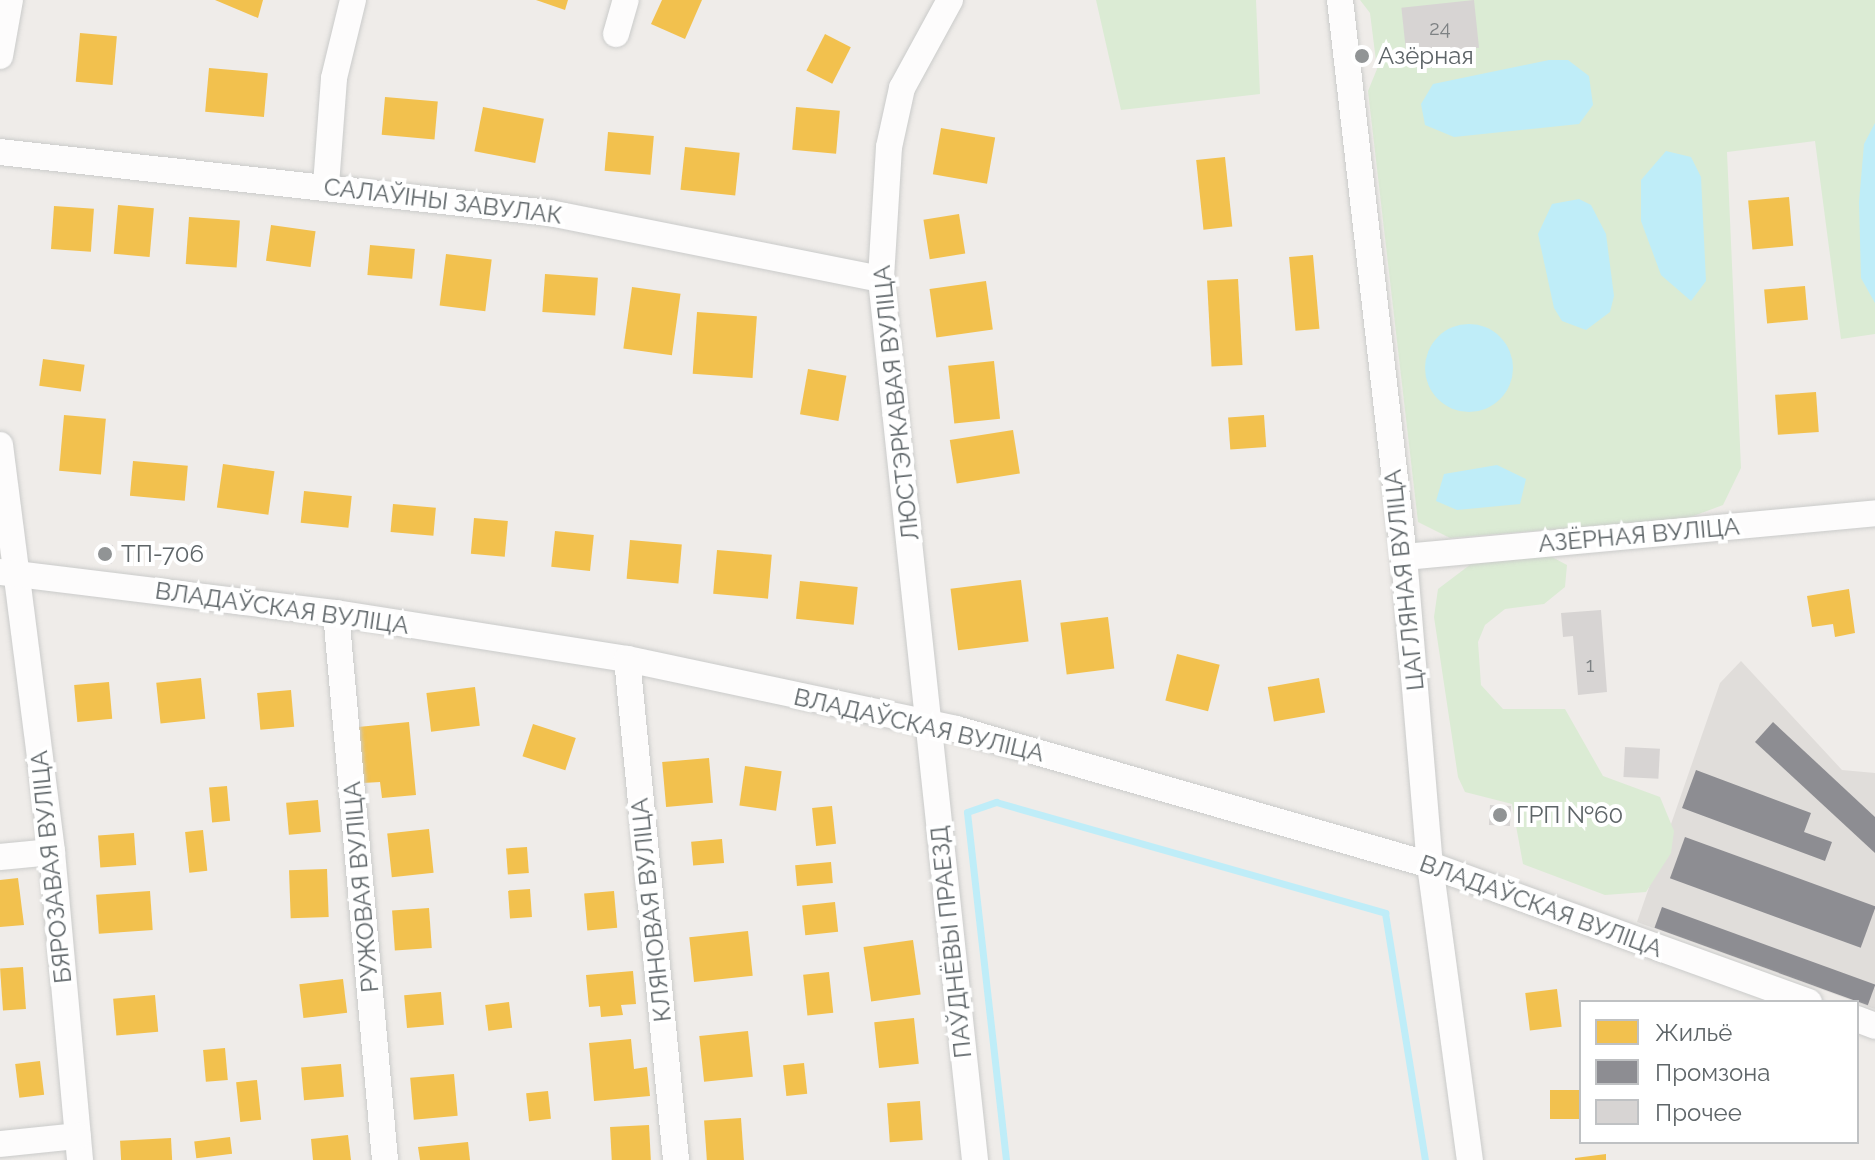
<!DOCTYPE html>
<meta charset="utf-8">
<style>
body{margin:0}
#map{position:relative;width:1875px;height:1160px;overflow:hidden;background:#efece9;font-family:Raleway,sans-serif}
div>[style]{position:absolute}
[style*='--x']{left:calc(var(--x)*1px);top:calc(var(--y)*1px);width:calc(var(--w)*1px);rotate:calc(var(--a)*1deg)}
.industrial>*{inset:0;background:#e0ddda}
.green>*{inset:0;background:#dbebd4}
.water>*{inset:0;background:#bfedf8}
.round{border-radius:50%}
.homes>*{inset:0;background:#f2c14e;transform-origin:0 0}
.industry>*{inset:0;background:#8d8d92;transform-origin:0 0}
.stream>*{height:7px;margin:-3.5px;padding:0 3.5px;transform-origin:3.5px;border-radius:3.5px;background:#bfedf8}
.building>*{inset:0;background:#d7d4d3;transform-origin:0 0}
.roads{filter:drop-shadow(0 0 2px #cacbca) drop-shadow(0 0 2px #cacbca)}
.minor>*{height:26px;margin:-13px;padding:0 13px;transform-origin:13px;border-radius:13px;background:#fdfcfc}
.dots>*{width:22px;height:22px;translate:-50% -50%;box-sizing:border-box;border:4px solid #fff;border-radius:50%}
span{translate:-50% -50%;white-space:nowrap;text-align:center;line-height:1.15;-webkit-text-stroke:8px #fff;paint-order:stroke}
.number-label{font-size:20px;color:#7e8284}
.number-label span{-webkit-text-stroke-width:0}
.poi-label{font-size:24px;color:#5e6568}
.left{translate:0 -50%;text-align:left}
.street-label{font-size:24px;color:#5e6568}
.legend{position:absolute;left:1579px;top:1000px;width:280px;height:144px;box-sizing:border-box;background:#fff;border:2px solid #bfc1c3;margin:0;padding:10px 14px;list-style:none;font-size:24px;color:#5e6568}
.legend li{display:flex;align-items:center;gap:16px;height:40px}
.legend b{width:40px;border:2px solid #bfc1c3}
</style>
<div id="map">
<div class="industrial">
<div style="clip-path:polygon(1741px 661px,1842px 770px,1875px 773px,1875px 1009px,1637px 922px,1720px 683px)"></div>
</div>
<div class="green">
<div style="clip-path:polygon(1096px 0,1256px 0,1260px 94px,1121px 110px)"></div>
<div style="clip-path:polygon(1360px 0,1875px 0,1875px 334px,1841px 339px,1815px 141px,1727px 152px,1741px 468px,1723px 505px,1688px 518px,1450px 538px,1418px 522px,1368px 91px,1377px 69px,1370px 13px)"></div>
<div style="clip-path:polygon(1550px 556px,1567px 565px,1565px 587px,1544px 604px,1505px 609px,1485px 625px,1478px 642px,1481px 685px,1503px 709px,1565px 709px,1603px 776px,1660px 797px,1674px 831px,1671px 853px,1646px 892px,1605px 895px,1523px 864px,1512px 804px,1465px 792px,1458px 777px,1434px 617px,1438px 589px,1475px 561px)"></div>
</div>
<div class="water">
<div style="clip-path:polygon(1549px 60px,1568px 60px,1589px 76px,1593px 105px,1579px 124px,1454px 137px,1425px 125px,1421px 104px,1433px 84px)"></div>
<div style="clip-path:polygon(1875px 123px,1875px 303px,1861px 278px,1859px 202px,1864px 144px)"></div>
<div style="clip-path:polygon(1666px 151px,1691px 157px,1701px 177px,1706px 281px,1691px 301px,1661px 275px,1641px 221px,1641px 180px)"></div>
<div style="clip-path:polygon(1579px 199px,1591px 205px,1606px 234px,1614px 296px,1610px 312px,1586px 330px,1562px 321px,1554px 308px,1538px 234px,1552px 204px)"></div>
<div class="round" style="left:1425px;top:324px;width:88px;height:88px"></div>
<div style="clip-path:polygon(1497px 465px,1526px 479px,1520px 504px,1457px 510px,1436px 501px,1444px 474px)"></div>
</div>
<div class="homes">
<div style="clip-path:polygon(215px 0,263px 0,258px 18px)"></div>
<div style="clip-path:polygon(536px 0,568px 0,565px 10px)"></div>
<div style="clip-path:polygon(662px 0,702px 0,685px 39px,651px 24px)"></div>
<div style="left:80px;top:33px;width:37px;height:49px;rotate:5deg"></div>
<div style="left:825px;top:34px;width:29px;height:41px;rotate:27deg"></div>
<div style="left:209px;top:68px;width:59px;height:44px;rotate:5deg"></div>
<div style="left:385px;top:97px;width:53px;height:38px;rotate:5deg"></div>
<div style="left:483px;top:107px;width:62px;height:45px;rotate:11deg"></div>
<div style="left:796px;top:107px;width:44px;height:43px;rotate:5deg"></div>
<div style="left:941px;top:128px;width:55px;height:47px;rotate:10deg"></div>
<div style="left:608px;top:132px;width:46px;height:39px;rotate:5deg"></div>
<div style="left:685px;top:147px;width:55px;height:43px;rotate:6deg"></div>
<div style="left:1225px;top:157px;width:70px;height:29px;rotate:84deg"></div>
<div style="left:1789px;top:197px;width:49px;height:41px;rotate:85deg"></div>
<div style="left:118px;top:205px;width:36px;height:49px;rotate:5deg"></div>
<div style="left:54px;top:206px;width:40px;height:43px;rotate:4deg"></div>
<div style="left:959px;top:214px;width:40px;height:36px;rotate:81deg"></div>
<div style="left:189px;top:217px;width:51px;height:47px;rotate:4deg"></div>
<div style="left:271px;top:225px;width:45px;height:36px;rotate:8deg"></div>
<div style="left:370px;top:245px;width:45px;height:30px;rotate:5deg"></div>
<div style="left:446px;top:254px;width:46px;height:52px;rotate:7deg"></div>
<div style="left:1313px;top:255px;width:74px;height:24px;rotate:85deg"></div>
<div style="left:545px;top:274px;width:53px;height:38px;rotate:4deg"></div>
<div style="left:1238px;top:279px;width:86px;height:31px;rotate:87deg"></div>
<div style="left:986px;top:281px;width:49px;height:57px;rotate:82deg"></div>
<div style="left:1805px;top:286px;width:34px;height:41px;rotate:85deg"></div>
<div style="left:632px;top:287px;width:49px;height:62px;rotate:8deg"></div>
<div style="left:697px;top:312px;width:60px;height:62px;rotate:4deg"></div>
<div style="left:43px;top:359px;width:42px;height:27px;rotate:8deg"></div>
<div style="left:994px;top:361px;width:58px;height:46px;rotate:84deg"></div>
<div style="left:808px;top:369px;width:39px;height:46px;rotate:10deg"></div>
<div style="left:1816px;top:392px;width:40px;height:41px;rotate:86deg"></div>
<div style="left:64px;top:415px;width:42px;height:56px;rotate:5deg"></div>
<div style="left:1264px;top:415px;width:32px;height:36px;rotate:86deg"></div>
<div style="left:1013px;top:430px;width:44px;height:64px;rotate:81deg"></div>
<div style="left:133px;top:461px;width:55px;height:35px;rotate:5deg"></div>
<div style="left:223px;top:464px;width:52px;height:44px;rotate:8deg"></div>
<div style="left:304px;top:491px;width:48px;height:32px;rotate:6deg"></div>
<div style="left:393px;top:504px;width:43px;height:28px;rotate:5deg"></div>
<div style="left:474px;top:518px;width:34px;height:36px;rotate:5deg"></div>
<div style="left:555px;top:531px;width:39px;height:36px;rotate:6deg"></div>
<div style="left:630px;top:540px;width:52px;height:39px;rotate:5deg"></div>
<div style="left:717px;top:550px;width:55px;height:44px;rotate:5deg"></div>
<div style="left:1021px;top:580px;width:62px;height:71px;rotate:83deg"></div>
<div style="left:800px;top:581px;width:58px;height:38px;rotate:6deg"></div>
<div style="clip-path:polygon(1849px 589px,1855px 633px,1835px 637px,1833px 624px,1812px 627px,1807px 596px)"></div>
<div style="left:1108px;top:617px;width:52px;height:48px;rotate:83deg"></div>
<div style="left:1177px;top:654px;width:44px;height:48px;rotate:14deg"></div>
<div style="left:201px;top:678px;width:41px;height:45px;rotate:84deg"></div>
<div style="left:1319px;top:678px;width:35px;height:52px;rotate:80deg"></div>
<div style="left:109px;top:682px;width:37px;height:35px;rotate:85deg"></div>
<div style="left:475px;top:687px;width:39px;height:49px;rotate:83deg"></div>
<div style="left:291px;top:690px;width:37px;height:34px;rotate:85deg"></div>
<div style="clip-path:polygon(409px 722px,416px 795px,382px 798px,380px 782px,363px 783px,358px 727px)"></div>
<div style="left:533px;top:724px;width:45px;height:34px;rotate:18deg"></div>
<div style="left:709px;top:758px;width:45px;height:47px;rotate:85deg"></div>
<div style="left:745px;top:766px;width:37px;height:40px;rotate:8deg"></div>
<div style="left:227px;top:786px;width:35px;height:18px;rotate:85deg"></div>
<div style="left:318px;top:800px;width:32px;height:32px;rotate:85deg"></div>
<div style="left:832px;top:806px;width:38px;height:20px;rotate:84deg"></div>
<div style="left:429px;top:829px;width:44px;height:42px;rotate:84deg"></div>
<div style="left:203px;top:830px;width:41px;height:18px;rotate:84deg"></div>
<div style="left:134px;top:833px;width:32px;height:36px;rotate:86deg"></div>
<div style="left:722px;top:839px;width:24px;height:31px;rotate:85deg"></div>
<div style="left:527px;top:847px;width:26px;height:21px;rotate:86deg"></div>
<div style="left:831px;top:862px;width:21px;height:36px;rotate:85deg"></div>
<div style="left:327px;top:869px;width:48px;height:38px;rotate:88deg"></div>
<div style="clip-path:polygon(18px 878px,24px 925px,0 927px,0 880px)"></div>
<div style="left:530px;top:889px;width:28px;height:22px;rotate:86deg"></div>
<div style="left:150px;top:891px;width:39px;height:54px;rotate:86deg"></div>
<div style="left:614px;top:891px;width:37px;height:30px;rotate:85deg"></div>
<div style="left:835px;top:902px;width:30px;height:33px;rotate:84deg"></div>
<div style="left:429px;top:908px;width:40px;height:37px;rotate:86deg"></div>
<div style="left:748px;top:931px;width:45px;height:59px;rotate:84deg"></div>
<div style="left:913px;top:940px;width:55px;height:50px;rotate:82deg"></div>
<div style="left:23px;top:967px;width:42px;height:23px;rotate:86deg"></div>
<div style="clip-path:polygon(633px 971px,636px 1004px,621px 1005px,623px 1015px,601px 1017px,600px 1006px,589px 1007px,586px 975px)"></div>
<div style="left:829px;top:972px;width:41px;height:26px;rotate:84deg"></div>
<div style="left:343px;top:979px;width:34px;height:44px;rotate:83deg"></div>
<div style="left:1557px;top:989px;width:38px;height:32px;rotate:83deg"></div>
<div style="left:441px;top:992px;width:33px;height:37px;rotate:85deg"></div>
<div style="left:155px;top:995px;width:37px;height:42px;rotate:85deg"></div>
<div style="left:509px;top:1002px;width:26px;height:24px;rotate:83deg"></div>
<div style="left:914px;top:1018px;width:46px;height:40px;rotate:84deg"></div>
<div style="left:748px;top:1031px;width:46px;height:49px;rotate:84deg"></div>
<div style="clip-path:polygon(631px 1039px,634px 1069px,647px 1067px,650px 1096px,594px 1101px,589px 1043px)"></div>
<div style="left:225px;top:1048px;width:32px;height:22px;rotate:85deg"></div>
<div style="left:40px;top:1061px;width:34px;height:25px;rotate:83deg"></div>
<div style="left:804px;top:1063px;width:31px;height:21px;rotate:84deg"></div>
<div style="left:341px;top:1064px;width:33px;height:40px;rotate:85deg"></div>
<div style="left:454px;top:1074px;width:42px;height:44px;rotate:85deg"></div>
<div style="left:257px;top:1080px;width:40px;height:21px;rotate:84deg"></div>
<div style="left:1581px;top:1090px;width:29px;height:31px;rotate:90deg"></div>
<div style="left:548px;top:1091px;width:28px;height:22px;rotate:84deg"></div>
<div style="left:920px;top:1101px;width:39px;height:33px;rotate:86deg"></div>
<div style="left:741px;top:1118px;width:42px;height:37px;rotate:86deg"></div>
<div style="left:649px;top:1125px;width:35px;height:39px;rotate:87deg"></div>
<div style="clip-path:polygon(348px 1135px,351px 1160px,313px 1160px,311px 1139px)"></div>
<div style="left:230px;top:1137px;width:17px;height:36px;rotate:83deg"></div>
<div style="left:171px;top:1138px;width:22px;height:51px;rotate:87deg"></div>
<div style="clip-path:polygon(468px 1142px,470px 1160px,420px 1160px,418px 1147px)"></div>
<div style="clip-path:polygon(1606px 1154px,1606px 1160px,1575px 1160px,1575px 1158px)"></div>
</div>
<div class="industry">
<div style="clip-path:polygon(1773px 722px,1875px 817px,1875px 853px,1755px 742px)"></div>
<div style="clip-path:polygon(1696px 770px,1811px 813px,1804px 832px,1832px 842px,1825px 861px,1682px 808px)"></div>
<div style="left:1685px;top:837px;width:203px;height:44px;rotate:20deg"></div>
<div style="left:1662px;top:907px;width:227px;height:22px;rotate:20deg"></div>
</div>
<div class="stream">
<div style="--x:1006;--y:1160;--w:350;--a:-96.4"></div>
<div style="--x:967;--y:812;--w:31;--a:-19"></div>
<div style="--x:996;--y:802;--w:405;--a:15.9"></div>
<div style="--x:1385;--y:913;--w:250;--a:80.8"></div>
</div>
<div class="building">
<div style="left:1474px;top:0;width:48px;height:73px;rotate:84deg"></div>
<div style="left:100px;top:544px;width:13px;height:19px;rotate:4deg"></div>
<div style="clip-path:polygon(1601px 610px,1607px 692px,1578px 695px,1573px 636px,1563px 637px,1561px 613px)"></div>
<div style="left:1625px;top:747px;width:35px;height:30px;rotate:3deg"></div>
<div style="left:1490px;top:805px;width:21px;height:20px;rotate:3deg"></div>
</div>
<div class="roads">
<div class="minor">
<div style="--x:950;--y:0;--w:100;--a:118.6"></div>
<div style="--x:902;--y:88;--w:60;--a:102.4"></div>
<div style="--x:889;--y:147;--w:132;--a:93.5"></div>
<div style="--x:881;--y:279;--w:886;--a:83.91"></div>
<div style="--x:1340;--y:0;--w:561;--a:83.45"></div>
<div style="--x:1404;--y:557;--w:309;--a:85.2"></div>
<div style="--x:1430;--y:865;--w:298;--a:82.3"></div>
<div style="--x:616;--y:34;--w:35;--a:-74"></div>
<div style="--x:0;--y:56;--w:57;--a:-79.9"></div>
<div style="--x:0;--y:152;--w:553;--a:6.33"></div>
<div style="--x:550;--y:213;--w:338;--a:11.3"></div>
<div style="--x:326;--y:185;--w:107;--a:-85.7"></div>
<div style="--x:334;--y:78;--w:80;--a:-76.3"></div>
<div style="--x:0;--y:445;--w:410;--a:82.7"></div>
<div style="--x:52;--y:852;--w:309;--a:84.8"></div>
<div style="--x:1404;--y:557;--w:473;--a:-5.3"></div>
<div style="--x:0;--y:572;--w:338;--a:7"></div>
<div style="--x:336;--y:613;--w:295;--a:9"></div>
<div style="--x:627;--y:659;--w:336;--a:12"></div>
<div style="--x:956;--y:729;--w:493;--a:16"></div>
<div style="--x:1430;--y:865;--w:403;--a:19.9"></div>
<div style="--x:336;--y:613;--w:549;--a:84.88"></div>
<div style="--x:627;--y:659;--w:503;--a:84.41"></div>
<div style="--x:0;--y:857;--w:52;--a:-5.5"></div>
<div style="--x:1857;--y:1019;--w:19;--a:21"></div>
<div style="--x:0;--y:1144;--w:78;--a:-5.9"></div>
</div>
</div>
<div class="dots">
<div style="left:1362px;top:56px;background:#919495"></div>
<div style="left:105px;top:554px;background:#919495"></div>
<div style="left:1500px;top:815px;background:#919495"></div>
</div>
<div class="number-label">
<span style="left:1440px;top:28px">24</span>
<span style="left:1590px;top:665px">1</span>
</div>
<div class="poi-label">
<span class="left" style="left:1378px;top:56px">Азёрная</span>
<span class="left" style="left:121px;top:554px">ТП-706</span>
<span class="left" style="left:1516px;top:815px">ГРП №60</span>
</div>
<div class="street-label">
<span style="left:443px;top:201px;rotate:7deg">САЛАЎІНЫ ЗАВУЛАК</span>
<span style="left:896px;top:403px;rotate:-96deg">ЛЮСТЭРКАВАЯ ВУЛІЦА</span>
<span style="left:1639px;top:535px;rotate:-5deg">АЗЁРНАЯ ВУЛІЦА</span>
<span style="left:1404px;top:580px;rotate:-96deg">ЦАГЛЯНАЯ ВУЛІЦА</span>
<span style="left:282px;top:608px;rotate:8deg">ВЛАДАЎСКАЯ ВУЛІЦА</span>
<span style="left:919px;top:725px;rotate:13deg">ВЛАДАЎСКАЯ ВУЛІЦА</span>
<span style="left:51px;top:867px;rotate:-96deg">БЯРОЗАВАЯ ВУЛІЦА</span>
<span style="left:361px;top:887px;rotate:-95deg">РУЖОВАЯ ВУЛІЦА</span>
<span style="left:1541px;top:906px;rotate:20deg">ВЛАДАЎСКАЯ ВУЛІЦА</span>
<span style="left:651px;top:910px;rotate:-96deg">КЛЯНОВАЯ ВУЛІЦА</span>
<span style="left:951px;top:942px;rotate:-96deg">ПАЎДНЁВЫ ПРАЕЗД</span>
</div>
<ul class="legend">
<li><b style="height:22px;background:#f2c14e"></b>Жильё</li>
<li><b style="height:22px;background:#8d8d92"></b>Промзона</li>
<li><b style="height:22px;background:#d7d4d3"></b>Прочее</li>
</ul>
</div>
